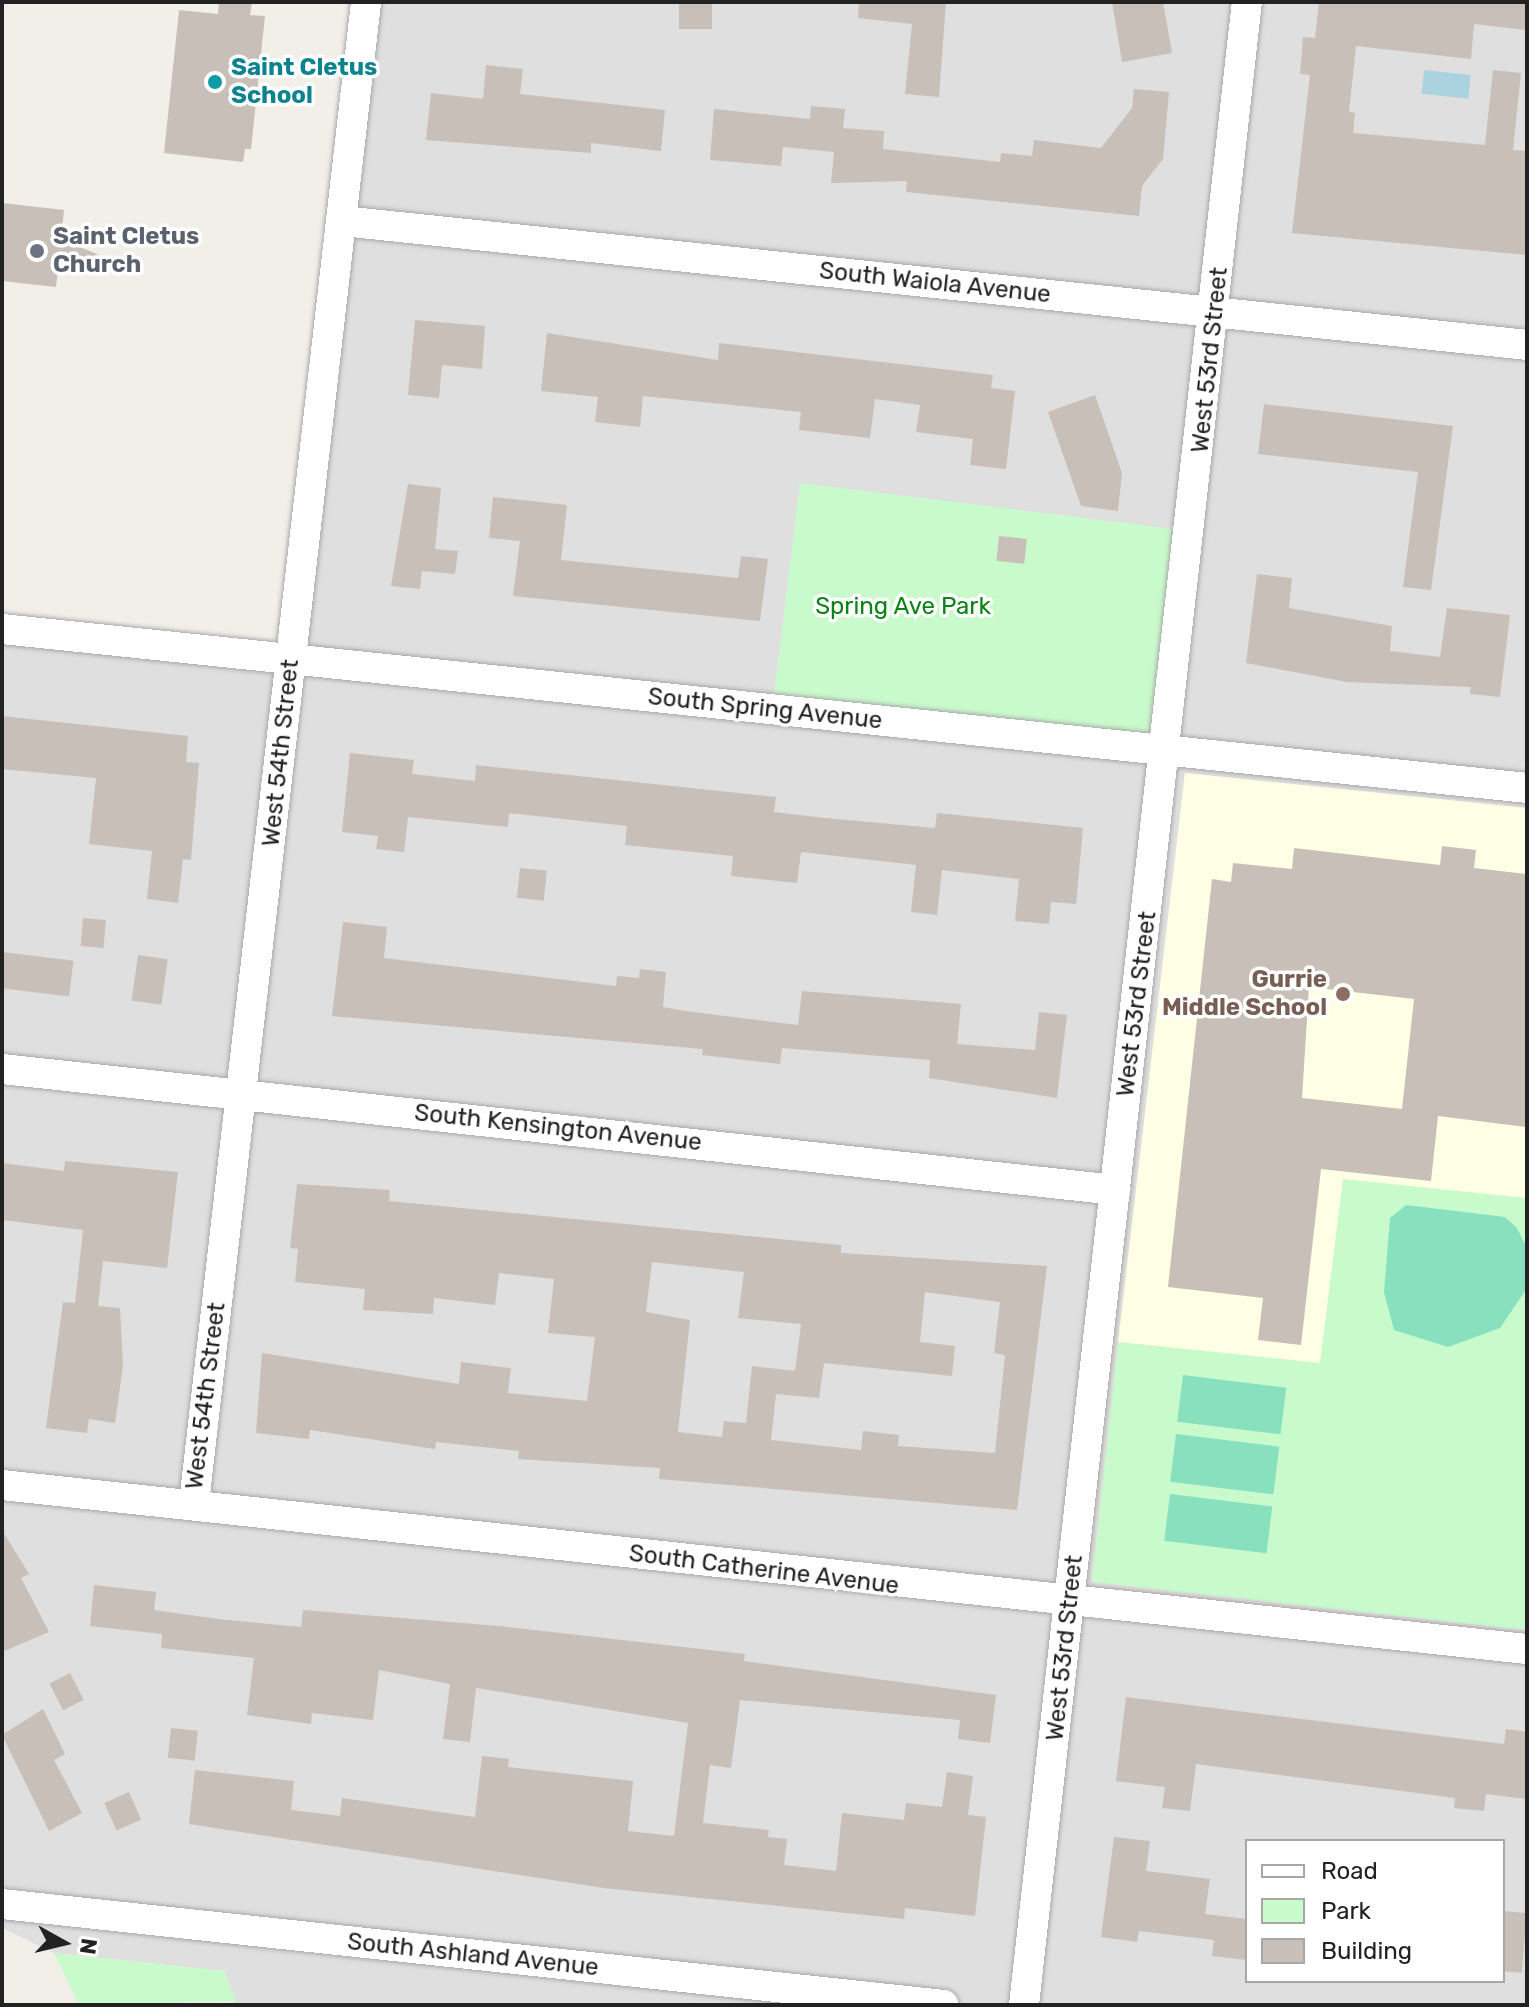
<!DOCTYPE html>
<style>
body{margin:0}
#map{position:relative;width:1529px;height:2007px;overflow:hidden;background:#f2efe9;font-family:Rubik,sans-serif}
div>[style]{position:absolute}
[style*='--x']{left:calc(var(--x)*1px);top:calc(var(--y)*1px);width:calc(var(--w)*1px);rotate:calc(var(--a)*1deg)}
.residential>*{inset:0;background:#e0dfdf}
.education>*{inset:0;background:#ffffe5}
.park>*{inset:0;background:#c8facc;transform-origin:0 0}
.pitch>*{inset:0;background:#88e0be;transform-origin:0 0}
.water>*{inset:0;background:#aad3df;transform-origin:0 0}
.building>*{inset:0;background:#c7bfb8;transform-origin:0 0}
.roads{filter:drop-shadow(0 0 2px #a9a9a9) drop-shadow(0 0 2px #a9a9a9)}
.minor>*{height:30px;margin:-15px;padding:0 15px;transform-origin:15px;border-radius:15px;background:#fff}
.dots>*{width:22px;height:22px;translate:-50% -50%;box-sizing:border-box;border:4px solid #fff;border-radius:50%}
span{translate:-50% -50%;white-space:nowrap;text-align:center;line-height:1.15;-webkit-text-stroke:7px #fff;paint-order:stroke}
.culture-label{font-size:24px;color:#0d838f;font-weight:700}
.left{translate:0 -50%;text-align:left}
.worship-label{font-size:24px;color:#5b616d;font-weight:700}
.street-label{font-size:24px;color:#222}
.park-label{font-size:24px;color:#0c8416}
.education-label{font-size:24px;color:#785e54;font-weight:700}
.right{translate:-100% -50%;text-align:right}
.frame{position:absolute;inset:0;border:4px solid #222;pointer-events:none}
.legend{position:absolute;left:1245px;top:1839px;width:260px;height:144px;box-sizing:border-box;background:#fff;border:2px solid #a7a7a7;margin:0;padding:10px 14px;list-style:none;font-size:24px;color:#222}
.legend li{display:flex;align-items:center;gap:16px;height:40px}
.legend b{width:40px;border:2px solid #a7a7a7}
.north{position:absolute;left:24px;top:1903px;width:80px;height:80px;-webkit-text-stroke:6px #fff;paint-order:stroke;rotate:98deg;font-size:22px;font-weight:700;line-height:32px;text-align:center;color:#222}
.north::after{content:'';display:block;margin:auto;width:28px;height:36px;background:#222;clip-path:polygon(50% 0,100% 100%,50% 72%,0 100%)}
</style>
<div id="map">
<div class="residential">
<div style="clip-path:polygon(evenodd,371px 2px,1527px 2px,1527px 808px,1185px 773px,1092px 1581px,1527px 1630px,1527px 2005px,229px 2005px,236px 2001px,224px 1971px,54px 1953px,2px 1928px,2px 639px,293px 669px,371px 2px,1247px 1841px,1503px 1841px,1503px 1981px,1247px 1981px,1247px 1841px)"></div>
</div>
<div class="education">
<div style="clip-path:polygon(1185px 773px,1527px 808px,1527px 1198px,1344px 1180px,1321px 1363px,1118px 1342px)"></div>
</div>
<div class="park">
<div style="left:800px;top:483px;width:385px;height:224px;rotate:7deg"></div>
<div style="clip-path:polygon(1343px 1179px,1527px 1198px,1527px 1630px,1092px 1582px,1118px 1342px,1320px 1363px)"></div>
<div style="clip-path:polygon(54px 1953px,224px 1971px,236px 2001px,79px 2005px)"></div>
</div>
<div class="pitch">
<div style="clip-path:polygon(1406px 1205px,1505px 1217px,1517px 1228px,1527px 1248px,1527px 1288px,1500px 1328px,1448px 1347px,1394px 1330px,1384px 1292px,1390px 1218px)"></div>
<div style="left:1183px;top:1375px;width:104px;height:47px;rotate:7deg"></div>
<div style="left:1176px;top:1434px;width:104px;height:48px;rotate:7deg"></div>
<div style="left:1170px;top:1494px;width:103px;height:47px;rotate:7deg"></div>
</div>
<div class="water">
<div style="left:1424px;top:70px;width:47px;height:24px;rotate:6deg"></div>
</div>
<div class="building">
<div style="clip-path:polygon(219px 2px,252px 2px,250px 15px,265px 16px,251px 149px,245px 149px,243px 162px,164px 153px,179px 10px,218px 14px)"></div>
<div style="left:679px;top:2px;width:33px;height:27px"></div>
<div style="clip-path:polygon(859px 2px,946px 2px,939px 97px,905px 94px,912px 24px,858px 18px)"></div>
<div style="clip-path:polygon(1112px 2px,1163px 2px,1172px 53px,1122px 62px)"></div>
<div style="clip-path:polygon(1319px 2px,1527px 2px,1527px 30px,1474px 24px,1471px 59px,1356px 46px,1349px 112px,1355px 113px,1353px 133px,1485px 145px,1493px 70px,1521px 73px,1513px 150px,1527px 151px,1527px 255px,1292px 233px,1310px 75px,1300px 74px,1303px 37px,1315px 38px)"></div>
<div style="clip-path:polygon(486px 65px,523px 69px,520px 94px,665px 110px,661px 151px,591px 143px,591px 153px,426px 140px,431px 93px,483px 99px)"></div>
<div style="clip-path:polygon(1134px 89px,1169px 92px,1163px 159px,1142px 186px,1139px 216px,906px 192px,907px 181px,831px 183px,834px 152px,783px 147px,781px 166px,710px 160px,714px 109px,810px 119px,811px 106px,845px 109px,843px 128px,884px 131px,883px 149px,1000px 162px,1001px 153px,1032px 156px,1034px 140px,1101px 148px,1132px 108px)"></div>
<div style="clip-path:polygon(2px 203px,64px 210px,61px 239px,99px 255px,59px 260px,56px 287px,2px 281px)"></div>
<div style="clip-path:polygon(415px 320px,485px 326px,482px 369px,442px 365px,439px 398px,408px 395px)"></div>
<div style="clip-path:polygon(547px 333px,718px 360px,719px 343px,993px 375px,991px 388px,1015px 391px,1006px 469px,970px 465px,973px 439px,916px 432px,920px 405px,875px 399px,870px 438px,799px 430px,801px 412px,643px 396px,640px 427px,595px 422px,598px 397px,541px 391px)"></div>
<div style="clip-path:polygon(1095px 395px,1122px 473px,1118px 511px,1081px 506px,1048px 412px)"></div>
<div style="clip-path:polygon(1264px 404px,1453px 426px,1431px 590px,1403px 587px,1418px 472px,1258px 454px)"></div>
<div style="clip-path:polygon(408px 484px,441px 488px,435px 549px,458px 551px,455px 574px,422px 571px,420px 589px,391px 586px)"></div>
<div style="clip-path:polygon(493px 497px,567px 505px,561px 560px,738px 578px,741px 556px,768px 559px,760px 621px,513px 596px,520px 541px,489px 538px)"></div>
<div style="left:999px;top:536px;width:28px;height:25px;rotate:6deg"></div>
<div style="clip-path:polygon(1257px 574px,1292px 578px,1289px 608px,1392px 626px,1390px 651px,1440px 657px,1447px 608px,1510px 615px,1500px 697px,1470px 694px,1471px 687px,1347px 682px,1246px 663px)"></div>
<div style="clip-path:polygon(2px 716px,188px 736px,186px 762px,199px 763px,191px 860px,183px 859px,178px 903px,147px 899px,152px 851px,89px 844px,96px 778px,2px 769px)"></div>
<div style="clip-path:polygon(350px 753px,414px 760px,412px 774px,475px 781px,476px 765px,776px 797px,774px 812px,825px 818px,935px 828px,937px 813px,1083px 828px,1076px 904px,1051px 902px,1049px 924px,1015px 921px,1019px 879px,942px 870px,937px 915px,911px 912px,916px 865px,801px 852px,797px 883px,731px 876px,733px 856px,625px 845px,627px 826px,509px 813px,508px 827px,408px 817px,404px 852px,376px 849px,378px 836px,342px 832px)"></div>
<div style="clip-path:polygon(evenodd,1442px 846px,1476px 850px,1474px 868px,1527px 874px,1527px 1127px,1438px 1116px,1431px 1181px,1321px 1169px,1301px 1345px,1258px 1340px,1263px 1298px,1168px 1287px,1212px 879px,1231px 882px,1233px 863px,1292px 869px,1294px 848px,1440px 865px,1442px 846px,1309px 987px,1414px 999px,1402px 1109px,1302px 1098px,1309px 987px)"></div>
<div style="left:520px;top:868px;width:27px;height:30px;rotate:6deg"></div>
<div style="left:83px;top:918px;width:23px;height:28px;rotate:5deg"></div>
<div style="clip-path:polygon(343px 922px,387px 927px,384px 958px,616px 986px,617px 976px,639px 978px,640px 969px,666px 972px,663px 1007px,685px 1011px,798px 1025px,802px 991px,961px 1004px,957px 1044px,1035px 1050px,1039px 1012px,1067px 1015px,1057px 1098px,929px 1078px,930px 1060px,782px 1048px,780px 1064px,702px 1055px,703px 1049px,332px 1016px)"></div>
<div style="left:2px;top:952px;width:72px;height:36px;rotate:7deg"></div>
<div style="left:138px;top:955px;width:30px;height:46px;rotate:8deg"></div>
<div style="clip-path:polygon(65px 1161px,178px 1172px,167px 1268px,103px 1261px,98px 1306px,120px 1308px,123px 1366px,115px 1423px,89px 1419px,87px 1433px,46px 1428px,63px 1302px,75px 1303px,83px 1230px,2px 1220px,2px 1163px,64px 1171px)"></div>
<div style="clip-path:polygon(evenodd,297px 1184px,390px 1190px,389px 1201px,841px 1245px,841px 1253px,1047px 1266px,1017px 1510px,659px 1479px,660px 1468px,518px 1459px,519px 1451px,436px 1442px,435px 1449px,310px 1430px,309px 1439px,256px 1433px,262px 1353px,459px 1384px,461px 1362px,511px 1368px,508px 1393px,587px 1401px,595px 1337px,548px 1333px,554px 1279px,499px 1273px,495px 1305px,434px 1298px,433px 1314px,363px 1310px,365px 1289px,295px 1282px,298px 1249px,290px 1248px,297px 1184px,652px 1262px,744px 1272px,738px 1318px,801px 1324px,795px 1371px,752px 1366px,746px 1423px,724px 1421px,722px 1437px,678px 1432px,690px 1320px,646px 1312px,652px 1262px,297px 1184px,925px 1292px,1000px 1302px,994px 1353px,1005px 1355px,995px 1453px,898px 1446px,899px 1435px,863px 1431px,861px 1450px,771px 1440px,776px 1394px,819px 1398px,824px 1363px,952px 1376px,955px 1346px,920px 1342px,925px 1292px)"></div>
<div style="clip-path:polygon(2px 1530px,29px 1574px,21px 1578px,49px 1632px,2px 1652px)"></div>
<div style="clip-path:polygon(94px 1585px,156px 1592px,154px 1610px,218px 1619px,301px 1627px,303px 1610px,499px 1626px,745px 1654px,744px 1661px,996px 1695px,990px 1743px,958px 1739px,960px 1720px,740px 1700px,731px 1768px,710px 1765px,703px 1823px,769px 1830px,768px 1837px,787px 1839px,784px 1865px,836px 1871px,842px 1813px,904px 1820px,906px 1803px,942px 1807px,947px 1772px,973px 1776px,968px 1815px,986px 1817px,975px 1916px,905px 1908px,904px 1919px,604px 1888px,189px 1824px,195px 1770px,294px 1781px,291px 1810px,340px 1816px,342px 1798px,475px 1817px,482px 1756px,509px 1759px,508px 1767px,633px 1781px,628px 1831px,674px 1836px,688px 1723px,476px 1688px,470px 1742px,443px 1739px,450px 1684px,379px 1670px,373px 1720px,312px 1713px,311px 1724px,247px 1715px,254px 1658px,161px 1648px,162px 1634px,90px 1626px)"></div>
<div style="left:70px;top:1673px;width:30px;height:23px;rotate:63deg"></div>
<div style="clip-path:polygon(1126px 1697px,1504px 1744px,1506px 1729px,1527px 1732px,1527px 1799px,1486px 1794px,1484px 1811px,1454px 1808px,1455px 1798px,1196px 1764px,1190px 1811px,1162px 1808px,1165px 1787px,1116px 1781px)"></div>
<div style="clip-path:polygon(43px 1709px,65px 1754px,54px 1760px,82px 1813px,49px 1831px,2px 1735px)"></div>
<div style="left:171px;top:1728px;width:27px;height:30px;rotate:6deg"></div>
<div style="left:129px;top:1792px;width:30px;height:27px;rotate:66deg"></div>
<div style="clip-path:polygon(1114px 1837px,1150px 1841px,1146px 1871px,1210px 1879px,1205px 1914px,1247px 1919px,1247px 1960px,1212px 1956px,1214px 1940px,1139px 1931px,1137px 1942px,1101px 1937px)"></div>
<div style="left:1503px;top:1911px;width:24px;height:60px;rotate:5deg"></div>
</div>
<div class="roads">
<div class="minor">
<div style="--x:342;--y:221;--w:1191;--a:5.97"></div>
<div style="--x:2;--y:629;--w:1533;--a:5.95"></div>
<div style="--x:2;--y:1069;--w:1120;--a:6.2"></div>
<div style="--x:2;--y:1485;--w:1534;--a:6.14"></div>
<div style="--x:194;--y:1503;--w:1511;--a:-83.46"></div>
<div style="--x:2;--y:1904;--w:947;--a:6.12"></div>
<div style="--x:1024;--y:2005;--w:2015;--a:-83.65"></div>
</div>
</div>
<div class="dots">
<div style="left:215px;top:82px;background:#0f9aa8"></div>
<div style="left:37px;top:251px;background:#6b7280"></div>
<div style="left:1343px;top:994px;background:#8d6e63"></div>
</div>
<div class="culture-label">
<span class="left" style="left:231px;top:82px">Saint Cletus<br>School</span>
</div>
<div class="worship-label">
<span class="left" style="left:53px;top:251px">Saint Cletus<br>Church</span>
</div>
<div class="street-label">
<span style="left:935px;top:283px;rotate:6deg">South Waiola Avenue</span>
<span style="left:1210px;top:360px;rotate:-84deg">West 53rd Street</span>
<span style="left:765px;top:709px;rotate:6deg">South Spring Avenue</span>
<span style="left:281px;top:753px;rotate:-84deg">West 54th Street</span>
<span style="left:1137px;top:1004px;rotate:-83deg">West 53rd Street</span>
<span style="left:558px;top:1128px;rotate:6deg">South Kensington Avenue</span>
<span style="left:206px;top:1396px;rotate:-83deg">West 54th Street</span>
<span style="left:764px;top:1570px;rotate:7deg">South Catherine Avenue</span>
<span style="left:1065px;top:1648px;rotate:-84deg">West 53rd Street</span>
<span style="left:473px;top:1955px;rotate:6deg">South Ashland Avenue</span>
</div>
<div class="park-label">
<span style="left:903px;top:607px">Spring Ave Park</span>
</div>
<div class="education-label">
<span class="right" style="left:1327px;top:994px">Gurrie<br>Middle School</span>
</div>
<div class="frame"></div>
<ul class="legend">
<li><b style="height:10px;background:#fff"></b>Road</li>
<li><b style="height:22px;background:#c8facc"></b>Park</li>
<li><b style="height:22px;background:#c7bfb8"></b>Building</li>
</ul>
<div class="north">N</div>
</div>
